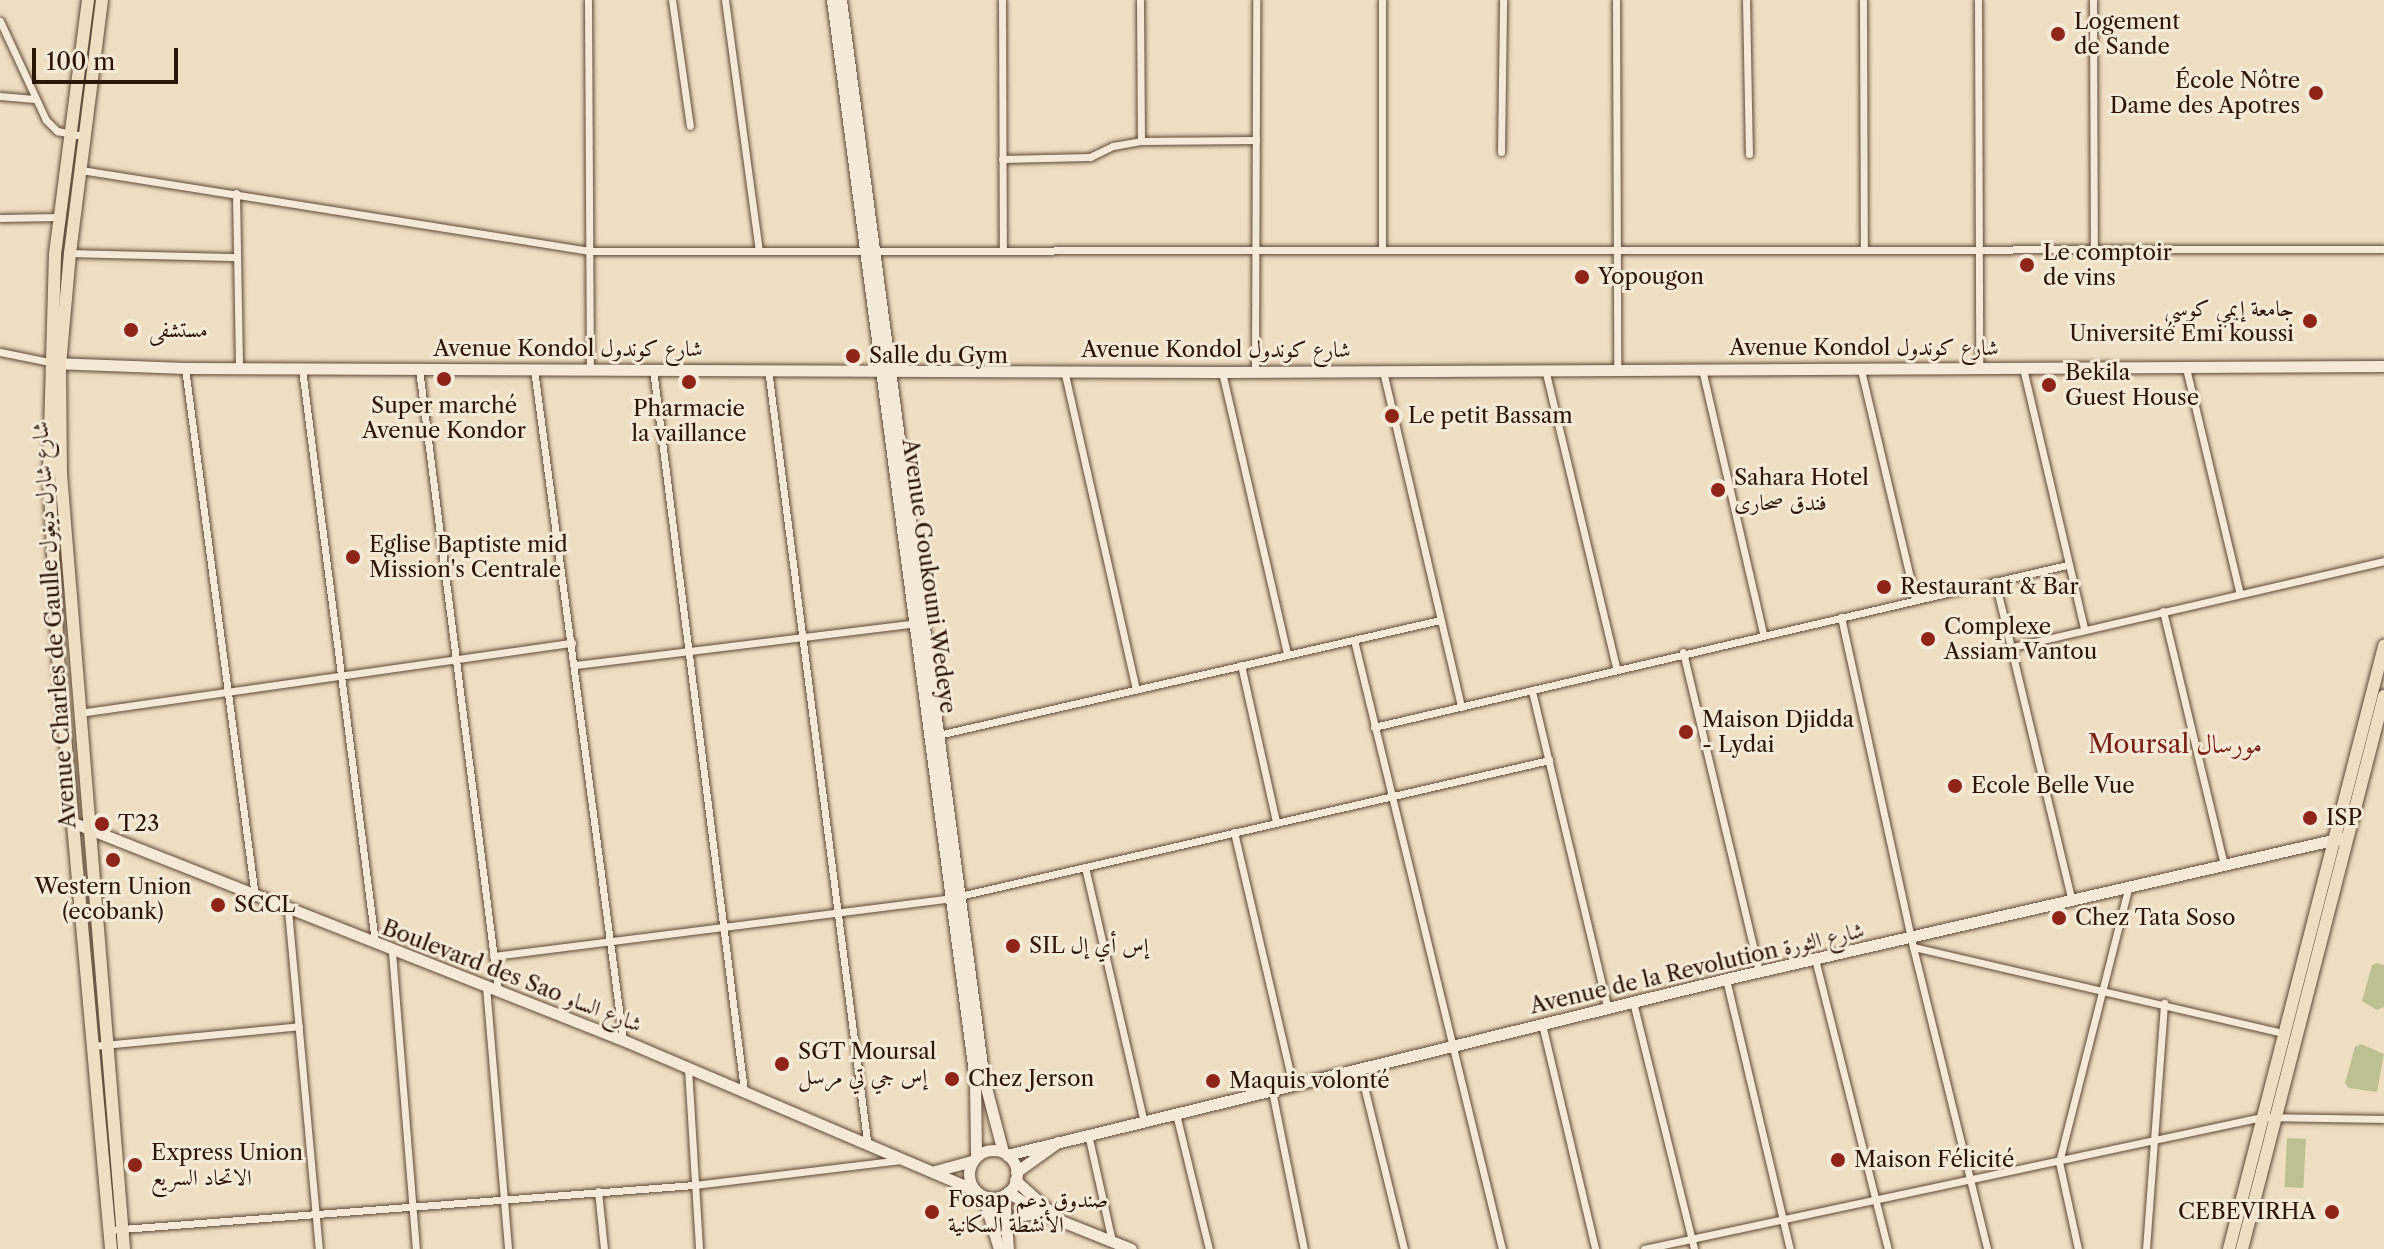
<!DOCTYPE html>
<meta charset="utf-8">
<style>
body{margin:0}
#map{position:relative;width:2384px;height:1249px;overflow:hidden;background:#f0dec2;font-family:"Libre Caslon Text",Amiri,serif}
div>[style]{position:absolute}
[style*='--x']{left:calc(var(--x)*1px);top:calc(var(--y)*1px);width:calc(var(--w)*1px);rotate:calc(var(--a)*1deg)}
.green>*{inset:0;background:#bdc090;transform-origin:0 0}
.roads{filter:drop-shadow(0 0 2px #5e4736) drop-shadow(0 0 2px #5e4736)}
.street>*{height:7px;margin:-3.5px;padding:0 3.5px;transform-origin:3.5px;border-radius:3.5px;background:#f5ead7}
.secondary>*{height:11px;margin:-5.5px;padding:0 5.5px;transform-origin:5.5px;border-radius:5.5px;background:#f5ead7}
.secondary>.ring{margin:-5.5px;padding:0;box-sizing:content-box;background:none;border:11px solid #f5ead7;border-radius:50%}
.primary>*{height:12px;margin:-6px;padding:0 6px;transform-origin:6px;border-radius:6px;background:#f0dec2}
.dots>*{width:22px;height:22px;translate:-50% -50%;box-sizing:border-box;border:4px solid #f5ead7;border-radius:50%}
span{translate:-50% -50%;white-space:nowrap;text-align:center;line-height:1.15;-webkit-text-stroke:6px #f5ead7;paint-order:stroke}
.poi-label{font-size:22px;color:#2d1508}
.left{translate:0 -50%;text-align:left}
.right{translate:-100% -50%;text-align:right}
.street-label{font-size:22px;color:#2d1508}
.quarter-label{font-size:26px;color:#7a1f14}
.scale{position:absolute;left:32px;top:48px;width:146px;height:36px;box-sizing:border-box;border:4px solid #2d1508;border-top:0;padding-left:10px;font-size:24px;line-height:28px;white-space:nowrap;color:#2d1508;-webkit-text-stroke:6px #f5ead7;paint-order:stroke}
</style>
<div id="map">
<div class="green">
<div style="clip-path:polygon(2377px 963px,2384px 965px,2384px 1007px,2377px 1010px,2362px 1001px,2372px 965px)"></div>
<div style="clip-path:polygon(2361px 1044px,2384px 1054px,2377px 1092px,2349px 1088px,2345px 1083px,2355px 1047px)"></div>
<div style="left:2287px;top:1138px;width:19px;height:49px;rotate:3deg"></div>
</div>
<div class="roads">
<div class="street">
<div style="--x:588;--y:0;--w:370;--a:89.7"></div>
<div style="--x:672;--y:0;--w:127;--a:81.9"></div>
<div style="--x:725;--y:0;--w:253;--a:82.3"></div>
<div style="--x:1002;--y:0;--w:250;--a:89.8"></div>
<div style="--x:1140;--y:0;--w:141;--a:89.6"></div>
<div style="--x:1616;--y:0;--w:370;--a:89.8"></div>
<div style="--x:1746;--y:0;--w:154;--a:88.9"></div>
<div style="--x:1863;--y:0;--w:250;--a:89.8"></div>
<div style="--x:1978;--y:0;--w:368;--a:89.8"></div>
<div style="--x:2093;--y:0;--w:250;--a:89.8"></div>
<div style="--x:0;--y:21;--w:109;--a:65.1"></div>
<div style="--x:46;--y:120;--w:16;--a:45"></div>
<div style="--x:57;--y:131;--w:26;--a:11"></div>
<div style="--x:0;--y:96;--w:34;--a:5"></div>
<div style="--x:1501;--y:152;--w:152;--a:-89.2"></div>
<div style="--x:1002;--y:159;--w:88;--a:-1.3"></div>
<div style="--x:1090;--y:157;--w:25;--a:-26"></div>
<div style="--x:1113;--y:146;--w:28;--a:-10"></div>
<div style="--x:1141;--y:141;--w:115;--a:-0.5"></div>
<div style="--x:81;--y:170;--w:515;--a:9.04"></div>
<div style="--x:590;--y:251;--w:1794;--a:-0.06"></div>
<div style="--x:236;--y:193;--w:175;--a:89"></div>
<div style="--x:0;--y:218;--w:59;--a:-1"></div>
<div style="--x:1382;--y:250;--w:250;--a:-90"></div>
<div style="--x:70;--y:253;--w:167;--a:1.4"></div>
<div style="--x:0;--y:352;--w:50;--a:11.5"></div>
<div style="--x:185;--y:368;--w:534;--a:82.46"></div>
<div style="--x:2023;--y:368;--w:268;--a:76.8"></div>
<div style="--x:2186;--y:368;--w:232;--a:76.6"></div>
<div style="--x:302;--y:369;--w:578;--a:82.74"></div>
<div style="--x:419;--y:369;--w:626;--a:82.75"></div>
<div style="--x:534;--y:369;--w:677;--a:82.44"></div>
<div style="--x:653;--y:369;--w:727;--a:82.81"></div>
<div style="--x:768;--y:369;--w:778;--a:82.69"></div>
<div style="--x:1545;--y:369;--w:307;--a:76.6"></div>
<div style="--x:1702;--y:369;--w:272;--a:77"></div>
<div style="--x:1064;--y:370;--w:327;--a:77.3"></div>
<div style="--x:1861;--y:370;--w:235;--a:76.7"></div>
<div style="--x:1255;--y:371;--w:371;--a:-89.8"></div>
<div style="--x:1383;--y:371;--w:345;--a:76.9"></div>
<div style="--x:1222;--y:372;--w:288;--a:77"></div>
<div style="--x:1995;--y:581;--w:329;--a:76.5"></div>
<div style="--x:2163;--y:611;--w:261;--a:76.5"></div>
<div style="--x:1841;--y:617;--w:338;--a:77.7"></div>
<div style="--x:1913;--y:947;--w:311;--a:76.2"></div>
<div style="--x:1354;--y:640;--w:627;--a:76.34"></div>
<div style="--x:2012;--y:647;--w:382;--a:-13"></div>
<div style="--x:1683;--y:652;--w:329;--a:76.6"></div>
<div style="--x:575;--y:665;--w:346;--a:-7"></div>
<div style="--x:1241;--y:665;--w:161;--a:77.4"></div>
<div style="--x:1532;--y:691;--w:327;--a:76.6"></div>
<div style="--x:79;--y:713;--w:498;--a:-8.1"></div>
<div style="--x:1374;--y:727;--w:712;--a:-13.16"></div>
<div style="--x:938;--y:735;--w:515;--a:-12.9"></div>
<div style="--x:1234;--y:832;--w:260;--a:76.9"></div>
<div style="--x:1085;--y:867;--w:262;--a:77"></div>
<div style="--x:288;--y:910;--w:340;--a:84.8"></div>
<div style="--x:1913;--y:947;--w:380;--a:13.1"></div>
<div style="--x:392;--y:952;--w:298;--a:85.4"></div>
<div style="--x:493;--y:956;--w:462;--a:-7.2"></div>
<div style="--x:951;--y:898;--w:614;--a:-12.99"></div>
<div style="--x:1815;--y:959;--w:299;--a:75.9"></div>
<div style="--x:1726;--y:979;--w:277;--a:76.7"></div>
<div style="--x:486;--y:986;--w:264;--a:85.2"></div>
<div style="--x:1633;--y:1002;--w:254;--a:76.1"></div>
<div style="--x:1542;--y:1024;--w:231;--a:76.7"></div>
<div style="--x:93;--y:1046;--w:207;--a:-5.5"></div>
<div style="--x:688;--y:1068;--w:181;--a:86.5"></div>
<div style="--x:1360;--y:1070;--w:184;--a:76.2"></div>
<div style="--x:1272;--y:1091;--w:161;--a:78.6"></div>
<div style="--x:1176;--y:1114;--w:139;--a:76.3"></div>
<div style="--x:1088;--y:1134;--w:110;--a:77.4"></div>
<div style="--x:598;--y:1191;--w:58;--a:84.1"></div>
<div style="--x:109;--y:1230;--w:587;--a:-4.4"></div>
<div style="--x:694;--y:1185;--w:209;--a:-6.9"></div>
<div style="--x:1644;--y:1249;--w:632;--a:-12.06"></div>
<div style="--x:2262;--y:1117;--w:122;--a:0.9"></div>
<div style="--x:2078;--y:1249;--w:89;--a:-102.3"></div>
<div style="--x:2059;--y:1162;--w:282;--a:-75.8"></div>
<div style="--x:2146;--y:1249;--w:247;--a:-85.8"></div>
</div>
<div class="secondary">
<div style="--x:832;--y:0;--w:1090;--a:82.46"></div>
<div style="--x:975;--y:1081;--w:76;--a:89.2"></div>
<div style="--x:841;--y:0;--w:1089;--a:82.46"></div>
<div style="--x:984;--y:1080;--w:74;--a:75.2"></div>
<div style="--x:53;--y:363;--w:132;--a:2.2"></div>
<div style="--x:185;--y:368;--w:1037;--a:0.22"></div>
<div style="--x:1222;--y:372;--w:1162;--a:-0.3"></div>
<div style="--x:74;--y:823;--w:590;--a:21.57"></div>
<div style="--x:623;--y:1040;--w:383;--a:23.1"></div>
<div class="ring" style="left:969px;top:1150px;width:37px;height:37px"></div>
<div style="--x:1007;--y:1155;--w:740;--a:-13.75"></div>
<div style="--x:1726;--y:979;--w:631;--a:-12.91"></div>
<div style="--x:935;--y:1171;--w:39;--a:-15"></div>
<div style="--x:1016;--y:1172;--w:52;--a:-35.5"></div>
<div style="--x:1015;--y:1180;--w:54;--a:42"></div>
<div style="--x:1008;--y:1192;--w:37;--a:33"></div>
<div style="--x:1039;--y:1212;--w:99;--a:21.9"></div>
<div style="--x:1004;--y:1195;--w:54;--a:85.8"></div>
<div style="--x:983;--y:1196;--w:55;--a:73.2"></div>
<div style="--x:1005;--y:1228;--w:18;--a:-43"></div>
<div style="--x:1018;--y:1216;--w:21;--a:-11"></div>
</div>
<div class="primary">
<div style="--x:88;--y:0;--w:256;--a:97.4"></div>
<div style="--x:55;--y:254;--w:217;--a:91.6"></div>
<div style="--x:49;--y:471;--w:186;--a:87.2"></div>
<div style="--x:58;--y:657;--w:594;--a:84.88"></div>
<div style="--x:102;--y:0;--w:255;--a:97.2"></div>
<div style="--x:70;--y:253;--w:111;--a:95.1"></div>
<div style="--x:60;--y:364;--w:110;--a:89.5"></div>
<div style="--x:61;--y:474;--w:778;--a:85.35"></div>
<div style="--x:2229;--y:1249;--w:623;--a:-75.58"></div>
<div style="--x:2242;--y:1249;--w:571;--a:-75.6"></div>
</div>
</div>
<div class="dots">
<div style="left:2058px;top:34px;background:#8f2418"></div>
<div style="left:2316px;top:93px;background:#8f2418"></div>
<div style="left:2027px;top:265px;background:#8f2418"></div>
<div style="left:1582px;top:277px;background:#8f2418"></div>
<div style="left:2310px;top:321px;background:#8f2418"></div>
<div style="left:131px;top:330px;background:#8f2418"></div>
<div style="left:853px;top:356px;background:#8f2418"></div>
<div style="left:444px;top:379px;background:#8f2418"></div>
<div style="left:689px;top:382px;background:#8f2418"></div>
<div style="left:2049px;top:385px;background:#8f2418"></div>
<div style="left:1392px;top:416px;background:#8f2418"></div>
<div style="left:1718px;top:490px;background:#8f2418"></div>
<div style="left:353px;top:557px;background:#8f2418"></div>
<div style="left:1884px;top:587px;background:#8f2418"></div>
<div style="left:1928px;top:639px;background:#8f2418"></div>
<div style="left:1686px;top:732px;background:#8f2418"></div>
<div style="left:1955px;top:786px;background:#8f2418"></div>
<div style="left:2310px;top:818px;background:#8f2418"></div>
<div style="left:102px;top:824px;background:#8f2418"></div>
<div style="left:113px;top:860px;background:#8f2418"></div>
<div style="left:218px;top:905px;background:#8f2418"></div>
<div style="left:2059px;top:918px;background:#8f2418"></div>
<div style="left:1013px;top:946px;background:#8f2418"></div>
<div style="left:782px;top:1064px;background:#8f2418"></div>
<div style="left:952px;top:1079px;background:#8f2418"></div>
<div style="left:1213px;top:1081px;background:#8f2418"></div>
<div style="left:1838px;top:1160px;background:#8f2418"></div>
<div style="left:135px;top:1165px;background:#8f2418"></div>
<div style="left:932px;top:1212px;background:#8f2418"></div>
<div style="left:2332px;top:1212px;background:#8f2418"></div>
</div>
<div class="poi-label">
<span class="left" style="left:2074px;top:34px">Logement<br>de Sande</span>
<span class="right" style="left:2300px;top:93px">École Nôtre<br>Dame des Apotres</span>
<span class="left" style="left:2043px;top:265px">Le comptoir<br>de vins</span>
<span class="left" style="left:1598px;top:277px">Yopougon</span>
<span class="right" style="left:2294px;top:321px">جامعة إيمي كوسي<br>Université Emi koussi</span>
<span class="left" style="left:149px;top:330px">مستشفى</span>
<span class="left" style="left:869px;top:356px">Salle du Gym</span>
<span class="left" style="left:2065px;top:385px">Bekila<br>Guest House</span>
<span style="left:444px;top:418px">Super marché<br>Avenue Kondor</span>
<span style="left:689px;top:421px">Pharmacie<br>la vaillance</span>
<span class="left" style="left:1408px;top:416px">Le petit Bassam</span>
<span class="left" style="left:1734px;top:490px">Sahara Hotel<br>فندق صحارى</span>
<span class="left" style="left:369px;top:557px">Eglise Baptiste mid<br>Mission's Centrale</span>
<span class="left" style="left:1900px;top:587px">Restaurant &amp; Bar</span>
<span class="left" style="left:1944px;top:639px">Complexe<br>Assiam Vantou</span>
<span class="left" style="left:1702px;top:732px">Maison Djidda<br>- Lydai</span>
<span class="left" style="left:1971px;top:786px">Ecole Belle Vue</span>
<span class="left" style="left:2326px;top:818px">ISP</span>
<span class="left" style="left:118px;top:824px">T23</span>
<span style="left:113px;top:899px">Western Union<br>(ecobank)</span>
<span class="left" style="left:234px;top:905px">SCCL</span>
<span class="left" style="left:2075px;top:918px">Chez Tata Soso</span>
<span class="left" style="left:1029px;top:946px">SIL إس أي إل</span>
<span class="left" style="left:798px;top:1064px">SGT Moursal<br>إس جي تي مرسل</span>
<span class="left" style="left:968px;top:1079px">Chez Jerson</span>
<span class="left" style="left:1229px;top:1081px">Maquis volonté</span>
<span class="left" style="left:151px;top:1165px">Express Union<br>الاتحاد السريع</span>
<span class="left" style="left:1854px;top:1160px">Maison Félicité</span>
<span class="left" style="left:948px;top:1212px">Fosap صندوق دعم<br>الأنشطة السكانية</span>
<span class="right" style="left:2316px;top:1212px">CEBEVIRHA</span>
</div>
<div class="street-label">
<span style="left:1864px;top:348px">Avenue Kondol شارع كوندول</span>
<span style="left:568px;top:349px">Avenue Kondol شارع كوندول</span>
<span style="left:1216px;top:350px">Avenue Kondol شارع كوندول</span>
<span style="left:929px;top:576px;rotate:82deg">Avenue Goukouni Wedeye</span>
<span style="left:54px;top:625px;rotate:-94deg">Avenue Charles de Gaulle شارع شارل ديغول</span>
<span style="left:1697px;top:968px;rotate:-13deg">Avenue de la Revolution شارع الثورة</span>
<span style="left:512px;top:976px;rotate:21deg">Boulevard des Sao شارع الساو</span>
</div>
<div class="quarter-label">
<span style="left:2175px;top:745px">Moursal مورسال</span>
</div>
<div class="scale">100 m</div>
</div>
